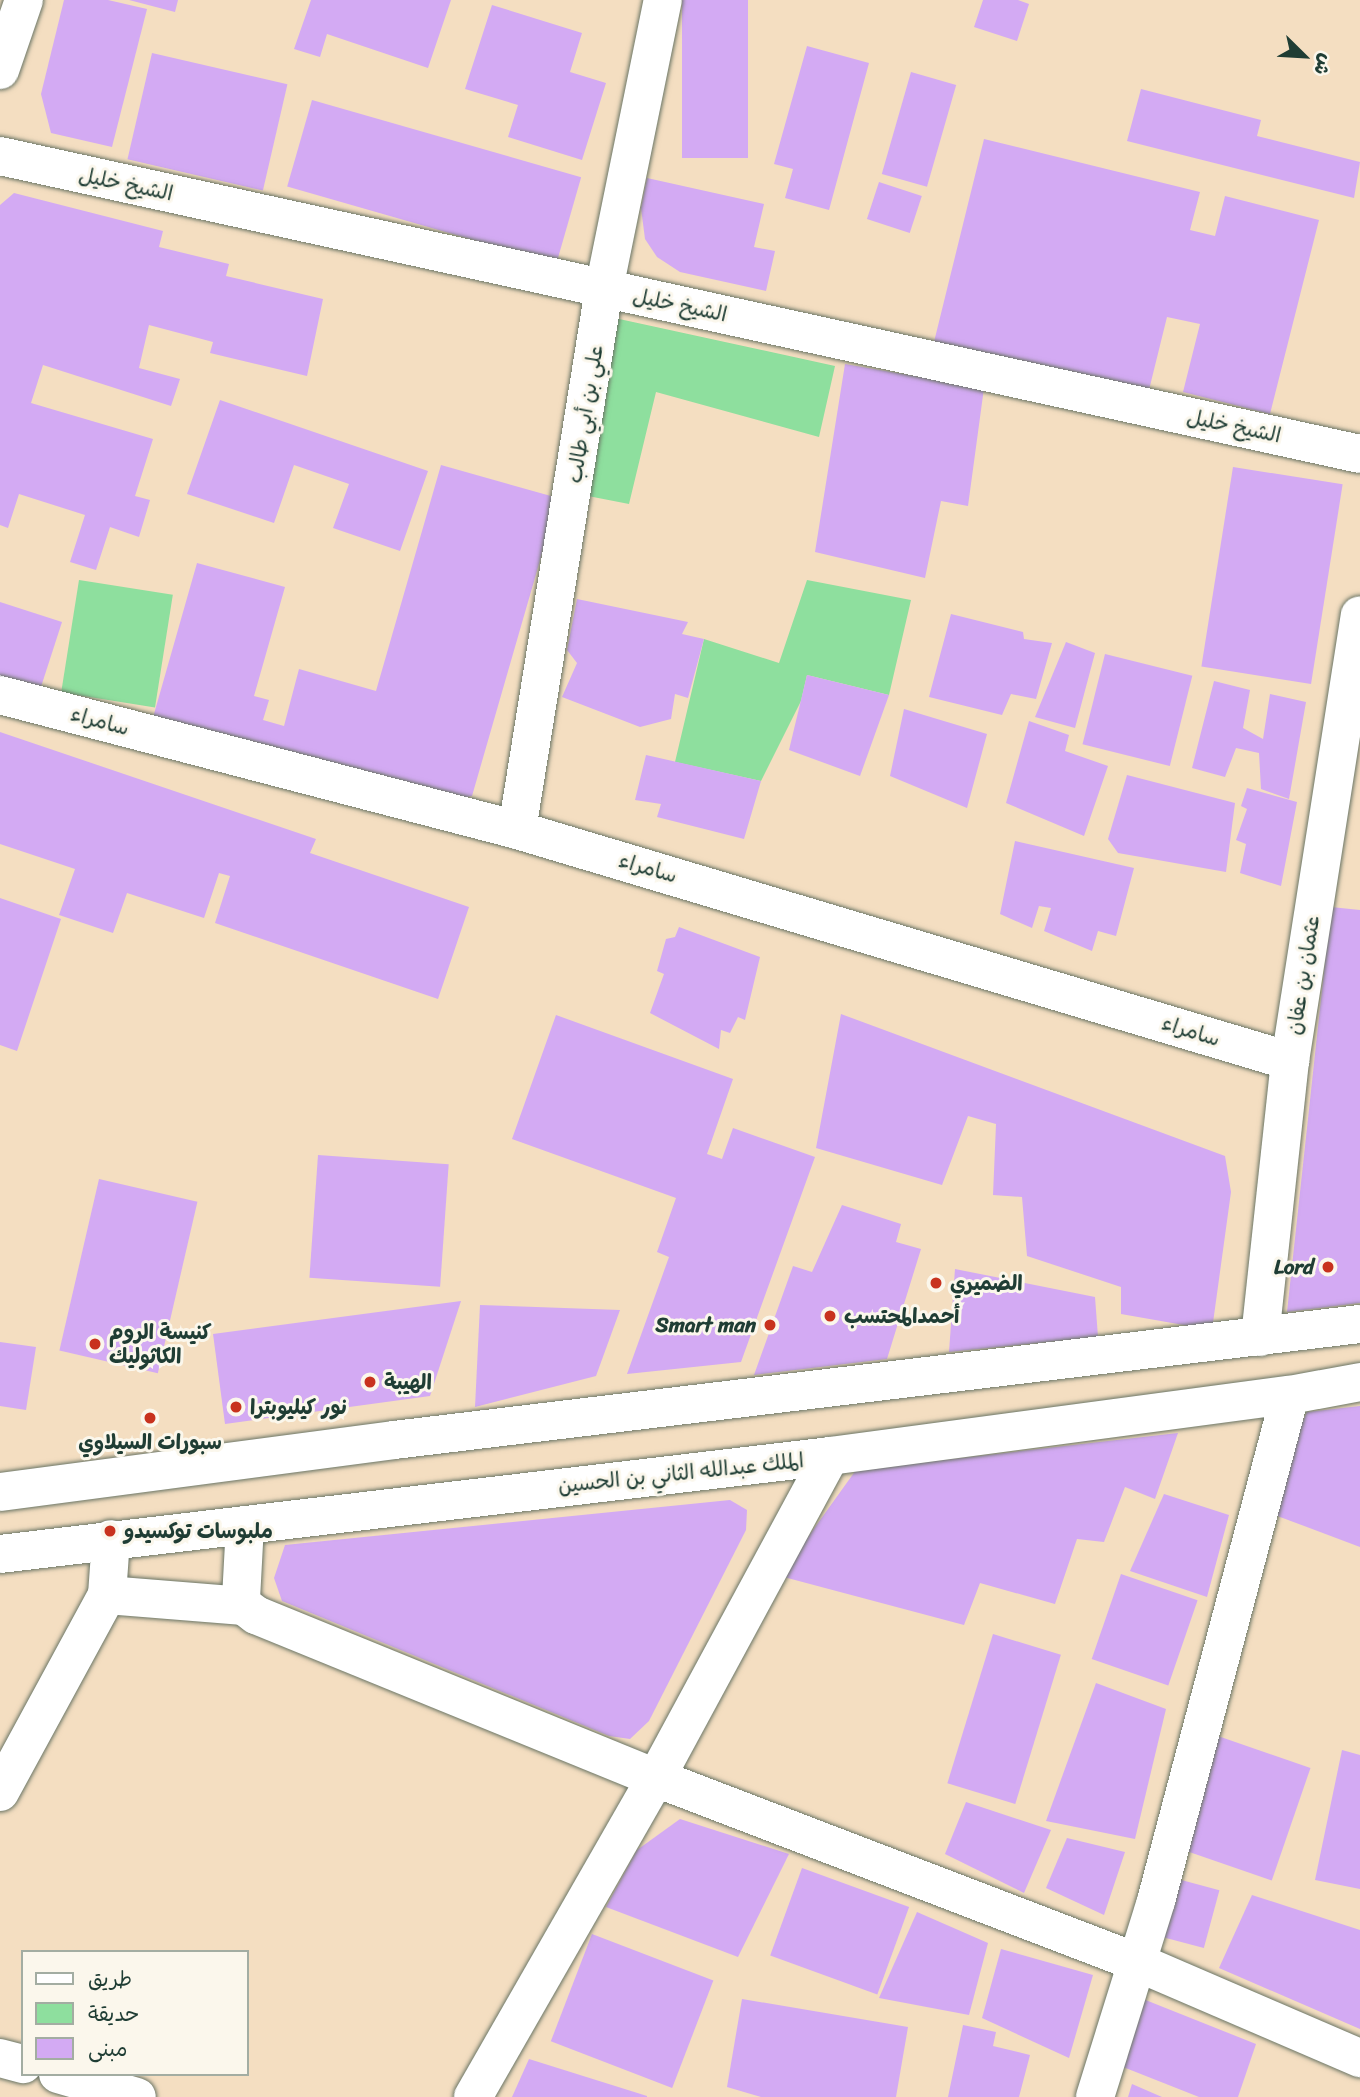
<!DOCTYPE html>
<meta charset="utf-8">
<style>
body{margin:0}
#map{position:relative;width:1360px;height:2097px;overflow:hidden;background:#f4dec1;font-family:Sriracha,"Playpen Sans Arabic",sans-serif}
div>[style]{position:absolute}
[style*='--x']{left:calc(var(--x)*1px);top:calc(var(--y)*1px);width:calc(var(--w)*1px);rotate:calc(var(--a)*1deg)}
.green>*{inset:0;background:#8edf9e;transform-origin:0 0}
.building>*{inset:0;background:#d3aaf3;transform-origin:0 0}
.roads{filter:drop-shadow(0 0 2px #6a7565) drop-shadow(0 0 2px #6a7565)}
.street>*{height:38px;margin:-19px;padding:0 19px;transform-origin:19px;border-radius:19px;background:#fff}
.primary>*{height:38px;margin:-19px;padding:0 19px;transform-origin:19px;border-radius:19px;background:#fff}
.dots>*{width:19px;height:19px;translate:-50% -50%;box-sizing:border-box;border:4px solid #fbf7ec;border-radius:50%}
span{translate:-50% -50%;white-space:nowrap;text-align:center;line-height:1.15;-webkit-text-stroke:6px #fbf7ec;paint-order:stroke}
.street-label{font-size:21px;color:#1f3d34}
.poi-label{font-size:21px;color:#1f3d34;font-weight:700}
.right{translate:-100% -50%;text-align:right}
.left{translate:0 -50%;text-align:left}
.legend{position:absolute;left:21px;top:1950px;width:228px;height:126px;box-sizing:border-box;background:#fbf7ec;border:2px solid #a3ada2;margin:0;padding:9px 12px;list-style:none;font-size:21px;color:#1f3d34}
.legend li{display:flex;align-items:center;gap:14px;height:35px}
.legend b{width:35px;border:2px solid #a3ada2}
.north{position:absolute;left:1269px;top:21px;width:70px;height:70px;-webkit-text-stroke:5px #fbf7ec;paint-order:stroke;rotate:114deg;font-size:19px;font-weight:700;line-height:28px;text-align:center;color:#1f3d34}
.north::after{content:'';display:block;margin:auto;width:24px;height:32px;background:#1f3d34;clip-path:polygon(50% 0,100% 100%,50% 72%,0 100%)}
</style>
<div id="map">
<div class="green">
<div style="clip-path:polygon(610px 317px,835px 366px,819px 437px,656px 392px,629px 504px,588px 496px)"></div>
<div style="left:79px;top:580px;width:95px;height:114px;rotate:9deg"></div>
<div style="clip-path:polygon(807px 580px,911px 600px,889px 695px,807px 675px,801px 701px,761px 781px,675px 762px,704px 639px,779px 663px)"></div>
</div>
<div class="building">
<div style="clip-path:polygon(64px 0,108px 0,147px 9px,112px 147px,51px 133px,41px 94px)"></div>
<div style="clip-path:polygon(129px 0,178px 0,175px 12px)"></div>
<div style="clip-path:polygon(311px 0,451px 0,428px 68px,327px 34px,320px 57px,294px 49px)"></div>
<div style="left:682px;top:0;width:66px;height:158px"></div>
<div style="clip-path:polygon(983px 0,1018px 0,1029px 4px,1017px 41px,974px 27px)"></div>
<div style="clip-path:polygon(492px 5px,582px 33px,570px 72px,606px 83px,582px 160px,508px 137px,518px 105px,465px 89px)"></div>
<div style="clip-path:polygon(807px 46px,869px 63px,829px 210px,785px 198px,793px 169px,774px 164px)"></div>
<div style="left:152px;top:53px;width:139px;height:109px;rotate:13deg"></div>
<div style="left:911px;top:72px;width:47px;height:106px;rotate:16deg"></div>
<div style="clip-path:polygon(1141px 89px,1261px 120px,1257px 136px,1360px 162px,1354px 198px,1127px 141px)"></div>
<div style="left:312px;top:100px;width:280px;height:90px;rotate:16deg"></div>
<div style="clip-path:polygon(984px 139px,1200px 192px,1190px 230px,1215px 236px,1225px 196px,1319px 220px,1270px 414px,1183px 392px,1200px 324px,1167px 317px,1147px 398px,933px 346px)"></div>
<div style="clip-path:polygon(647px 178px,764px 204px,754px 247px,775px 251px,766px 291px,680px 272px,657px 257px,645px 239px,641px 208px)"></div>
<div style="left:879px;top:182px;width:45px;height:39px;rotate:18deg"></div>
<div style="clip-path:polygon(14px 193px,163px 231px,159px 247px,229px 264px,226px 276px,323px 299px,307px 376px,210px 353px,213px 342px,149px 325px,139px 368px,180px 379px,171px 406px,43px 365px,31px 403px,153px 439px,135px 496px,150px 500px,139px 537px,110px 527px,96px 570px,70px 562px,85px 515px,19px 494px,8px 528px,0 525px,0 205px)"></div>
<div style="clip-path:polygon(845px 364px,984px 388px,968px 506px,941px 501px,925px 578px,815px 552px)"></div>
<div style="clip-path:polygon(220px 400px,428px 471px,400px 551px,333px 528px,349px 484px,294px 465px,274px 523px,187px 494px)"></div>
<div style="clip-path:polygon(441px 465px,558px 498px,472px 796px,442px 803px,152px 721px,197px 563px,285px 587px,254px 696px,269px 700px,263px 720px,284px 726px,299px 669px,376px 691px)"></div>
<div style="left:1233px;top:467px;width:111px;height:202px;rotate:9deg"></div>
<div style="clip-path:polygon(577px 599px,688px 622px,682px 634px,704px 639px,688px 698px,675px 694px,671px 719px,640px 727px,562px 697px,577px 663px,567px 650px)"></div>
<div style="clip-path:polygon(0 602px,62px 622px,39px 693px,0 680px)"></div>
<div style="clip-path:polygon(951px 614px,1023px 632px,1024px 639px,1052px 643px,1036px 699px,1011px 694px,1002px 715px,929px 697px)"></div>
<div style="clip-path:polygon(1066px 642px,1095px 653px,1075px 728px,1035px 717px)"></div>
<div style="left:1105px;top:654px;width:90px;height:93px;rotate:14deg"></div>
<div style="clip-path:polygon(807px 675px,889px 695px,860px 776px,789px 750px)"></div>
<div style="clip-path:polygon(1214px 681px,1250px 690px,1243px 728px,1263px 739px,1270px 694px,1306px 702px,1289px 799px,1261px 789px,1259px 753px,1236px 748px,1225px 777px,1192px 768px)"></div>
<div style="clip-path:polygon(904px 709px,987px 734px,967px 808px,890px 776px)"></div>
<div style="clip-path:polygon(1029px 721px,1069px 735px,1065px 751px,1108px 766px,1084px 836px,1006px 803px)"></div>
<div style="clip-path:polygon(0 732px,316px 839px,310px 853px,469px 907px,438px 999px,215px 923px,230px 876px,219px 873px,204px 918px,127px 893px,113px 933px,59px 915px,75px 869px,0 844px)"></div>
<div style="clip-path:polygon(646px 755px,761px 781px,744px 839px,657px 817px,661px 804px,635px 800px)"></div>
<div style="clip-path:polygon(1127px 775px,1235px 803px,1226px 872px,1118px 853px,1108px 839px)"></div>
<div style="clip-path:polygon(1247px 788px,1297px 802px,1281px 886px,1240px 873px,1246px 844px,1236px 840px,1247px 809px,1241px 806px)"></div>
<div style="clip-path:polygon(1015px 841px,1134px 868px,1116px 936px,1098px 931px,1092px 951px,1044px 931px,1051px 908px,1039px 906px,1032px 928px,1000px 914px)"></div>
<div style="clip-path:polygon(0 898px,61px 919px,17px 1051px,0 1045px)"></div>
<div style="clip-path:polygon(1331px 907px,1360px 910px,1360px 1303px,1287px 1312px)"></div>
<div style="clip-path:polygon(679px 927px,760px 957px,745px 1020px,738px 1017px,730px 1033px,721px 1030px,719px 1049px,650px 1013px,664px 974px,657px 971px,666px 939px,675px 937px)"></div>
<div style="clip-path:polygon(841px 1014px,1225px 1156px,1231px 1192px,1212px 1330px,1121px 1314px,1121px 1287px,1027px 1256px,1022px 1197px,993px 1195px,996px 1124px,968px 1116px,942px 1185px,816px 1148px)"></div>
<div style="clip-path:polygon(556px 1015px,733px 1079px,707px 1154px,722px 1159px,733px 1128px,815px 1157px,741px 1362px,627px 1374px,669px 1257px,657px 1252px,676px 1198px,512px 1139px)"></div>
<div style="left:318px;top:1155px;width:131px;height:123px;rotate:4deg"></div>
<div style="left:99px;top:1179px;width:101px;height:176px;rotate:13deg"></div>
<div style="clip-path:polygon(842px 1205px,901px 1224px,896px 1242px,921px 1249px,887px 1359px,754px 1375px,793px 1266px,812px 1272px)"></div>
<div style="clip-path:polygon(955px 1269px,1095px 1297px,1098px 1337px,949px 1352px)"></div>
<div style="clip-path:polygon(461px 1301px,430px 1396px,225px 1424px,213px 1334px)"></div>
<div style="clip-path:polygon(480px 1305px,620px 1310px,596px 1376px,475px 1407px)"></div>
<div style="clip-path:polygon(0 1342px,36px 1347px,26px 1410px,0 1406px)"></div>
<div style="clip-path:polygon(1360px 1406px,1360px 1547px,1267px 1512px,1290px 1449px,1307px 1412px)"></div>
<div style="clip-path:polygon(1178px 1433px,1155px 1499px,1125px 1487px,1104px 1542px,1077px 1539px,1055px 1604px,980px 1583px,964px 1625px,780px 1576px,856px 1470px)"></div>
<div style="clip-path:polygon(1164px 1494px,1229px 1515px,1207px 1597px,1130px 1571px)"></div>
<div style="clip-path:polygon(730px 1500px,747px 1510px,746px 1530px,649px 1721px,630px 1739px,609px 1736px,282px 1601px,274px 1578px,285px 1545px)"></div>
<div style="left:1121px;top:1574px;width:81px;height:90px;rotate:19deg"></div>
<div style="left:993px;top:1634px;width:71px;height:156px;rotate:17deg"></div>
<div style="clip-path:polygon(1096px 1683px,1166px 1709px,1135px 1839px,1046px 1821px)"></div>
<div style="left:1215px;top:1735px;width:101px;height:119px;rotate:19deg"></div>
<div style="clip-path:polygon(1342px 1750px,1360px 1755px,1360px 1889px,1315px 1880px)"></div>
<div style="clip-path:polygon(966px 1802px,1051px 1830px,1024px 1893px,945px 1854px)"></div>
<div style="clip-path:polygon(680px 1819px,789px 1854px,738px 1957px,606px 1907px,637px 1850px)"></div>
<div style="clip-path:polygon(1067px 1838px,1125px 1852px,1104px 1915px,1046px 1888px)"></div>
<div style="left:802px;top:1868px;width:114px;height:93px;rotate:20deg"></div>
<div style="left:1174px;top:1878px;width:47px;height:60px;rotate:15deg"></div>
<div style="clip-path:polygon(1252px 1895px,1360px 1930px,1360px 2029px,1219px 1968px)"></div>
<div style="clip-path:polygon(917px 1912px,988px 1943px,969px 2015px,879px 1998px)"></div>
<div style="left:592px;top:1934px;width:130px;height:115px;rotate:21deg"></div>
<div style="clip-path:polygon(1001px 1949px,1093px 1975px,1069px 2058px,982px 2018px)"></div>
<div style="clip-path:polygon(742px 1999px,908px 2027px,896px 2097px,761px 2097px,727px 2087px)"></div>
<div style="clip-path:polygon(1143px 1999px,1256px 2044px,1238px 2097px,1199px 2097px,1118px 2065px)"></div>
<div style="clip-path:polygon(963px 2025px,996px 2032px,993px 2046px,1030px 2055px,1019px 2097px,948px 2097px)"></div>
<div style="clip-path:polygon(529px 2059px,647px 2096px,647px 2097px,512px 2097px)"></div>
<div style="clip-path:polygon(1132px 2084px,1162px 2097px,1128px 2097px)"></div>
</div>
<div class="roads">
<div class="street">
<div style="--x:0;--y:70;--w:74;--a:-71.1"></div>
<div style="--x:0;--y:156;--w:1392;--a:12.36"></div>
<div style="--x:0;--y:695;--w:534;--a:14.63"></div>
<div style="--x:517;--y:830;--w:807;--a:16.64"></div>
<div style="--x:517;--y:830;--w:548;--a:-80.86"></div>
<div style="--x:604;--y:289;--w:295;--a:-78.5"></div>
<div style="--x:1260;--y:1337;--w:278;--a:-83.8"></div>
<div style="--x:1290;--y:1061;--w:451;--a:-81.1"></div>
<div style="--x:245;--y:1525;--w:74;--a:93.1"></div>
<div style="--x:241;--y:1599;--w:8;--a:67"></div>
<div style="--x:244;--y:1606;--w:15;--a:37"></div>
<div style="--x:256;--y:1615;--w:432;--a:22.2"></div>
<div style="--x:656;--y:1778;--w:517;--a:20.96"></div>
<div style="--x:1139;--y:1963;--w:241;--a:23.3"></div>
<div style="--x:107;--y:1595;--w:137;--a:4.6"></div>
<div style="--x:0;--y:1792;--w:224;--a:-61.5"></div>
<div style="--x:107;--y:1595;--w:56;--a:-85.9"></div>
<div style="--x:0;--y:2058;--w:24;--a:15"></div>
<div style="--x:58;--y:2074;--w:82;--a:16.2"></div>
<div style="--x:473;--y:2097;--w:368;--a:-60.2"></div>
<div style="--x:656;--y:1778;--w:366;--a:-61.6"></div>
<div style="--x:1095;--y:2097;--w:205;--a:-72.7"></div>
<div style="--x:1156;--y:1901;--w:523;--a:-75.17"></div>
</div>
<div class="primary">
<div style="--x:0;--y:1492;--w:397;--a:-7.5"></div>
<div style="--x:394;--y:1440;--w:973;--a:-6.85"></div>
<div style="--x:0;--y:1554;--w:836;--a:-6.73"></div>
<div style="--x:830;--y:1456;--w:464;--a:-7.6"></div>
<div style="--x:1290;--y:1395;--w:71;--a:-10.5"></div>
</div>
</div>
<div class="dots">
<div style="left:1328px;top:1267px;background:#c8321e"></div>
<div style="left:936px;top:1283px;background:#c8321e"></div>
<div style="left:830px;top:1316px;background:#c8321e"></div>
<div style="left:770px;top:1325px;background:#c8321e"></div>
<div style="left:95px;top:1344px;background:#c8321e"></div>
<div style="left:370px;top:1382px;background:#c8321e"></div>
<div style="left:236px;top:1407px;background:#c8321e"></div>
<div style="left:150px;top:1418px;background:#c8321e"></div>
<div style="left:110px;top:1531px;background:#c8321e"></div>
</div>
<div class="street-label">
<span style="left:126px;top:184px;rotate:12deg">الشيخ خليل</span>
<span style="left:680px;top:305px;rotate:12deg">الشيخ خليل</span>
<span style="left:585px;top:414px;rotate:-81deg">علي بن أبي طالب</span>
<span style="left:1234px;top:426px;rotate:12deg">الشيخ خليل</span>
<span style="left:100px;top:721px;rotate:15deg">سامراء</span>
<span style="left:648px;top:868px;rotate:16deg">سامراء</span>
<span style="left:1303px;top:975px;rotate:-81deg">عثمان بن عفان</span>
<span style="left:1191px;top:1031px;rotate:17deg">سامراء</span>
<span style="left:681px;top:1473px;rotate:-6deg">الملك عبدالله الثاني بن الحسين</span>
</div>
<div class="poi-label">
<span class="right" style="left:1314px;top:1267px">Lord</span>
<span class="left" style="left:950px;top:1283px">الضميري</span>
<span class="left" style="left:844px;top:1316px">أحمدالمحتسب</span>
<span class="right" style="left:756px;top:1325px">Smart man</span>
<span class="left" style="left:109px;top:1344px">كنيسة الروم<br>الكاثوليك</span>
<span class="left" style="left:384px;top:1382px">الهيبة</span>
<span class="left" style="left:250px;top:1407px">نور كيليوبترا</span>
<span style="left:150px;top:1442px">سبورات السيلاوي</span>
<span class="left" style="left:124px;top:1531px">ملبوسات توكسيدو</span>
</div>
<ul class="legend">
<li><b style="height:9px;background:#fff"></b>طريق</li>
<li><b style="height:19px;background:#8edf9e"></b>حديقة</li>
<li><b style="height:19px;background:#d3aaf3"></b>مبنى</li>
</ul>
<div class="north">ش</div>
</div>
